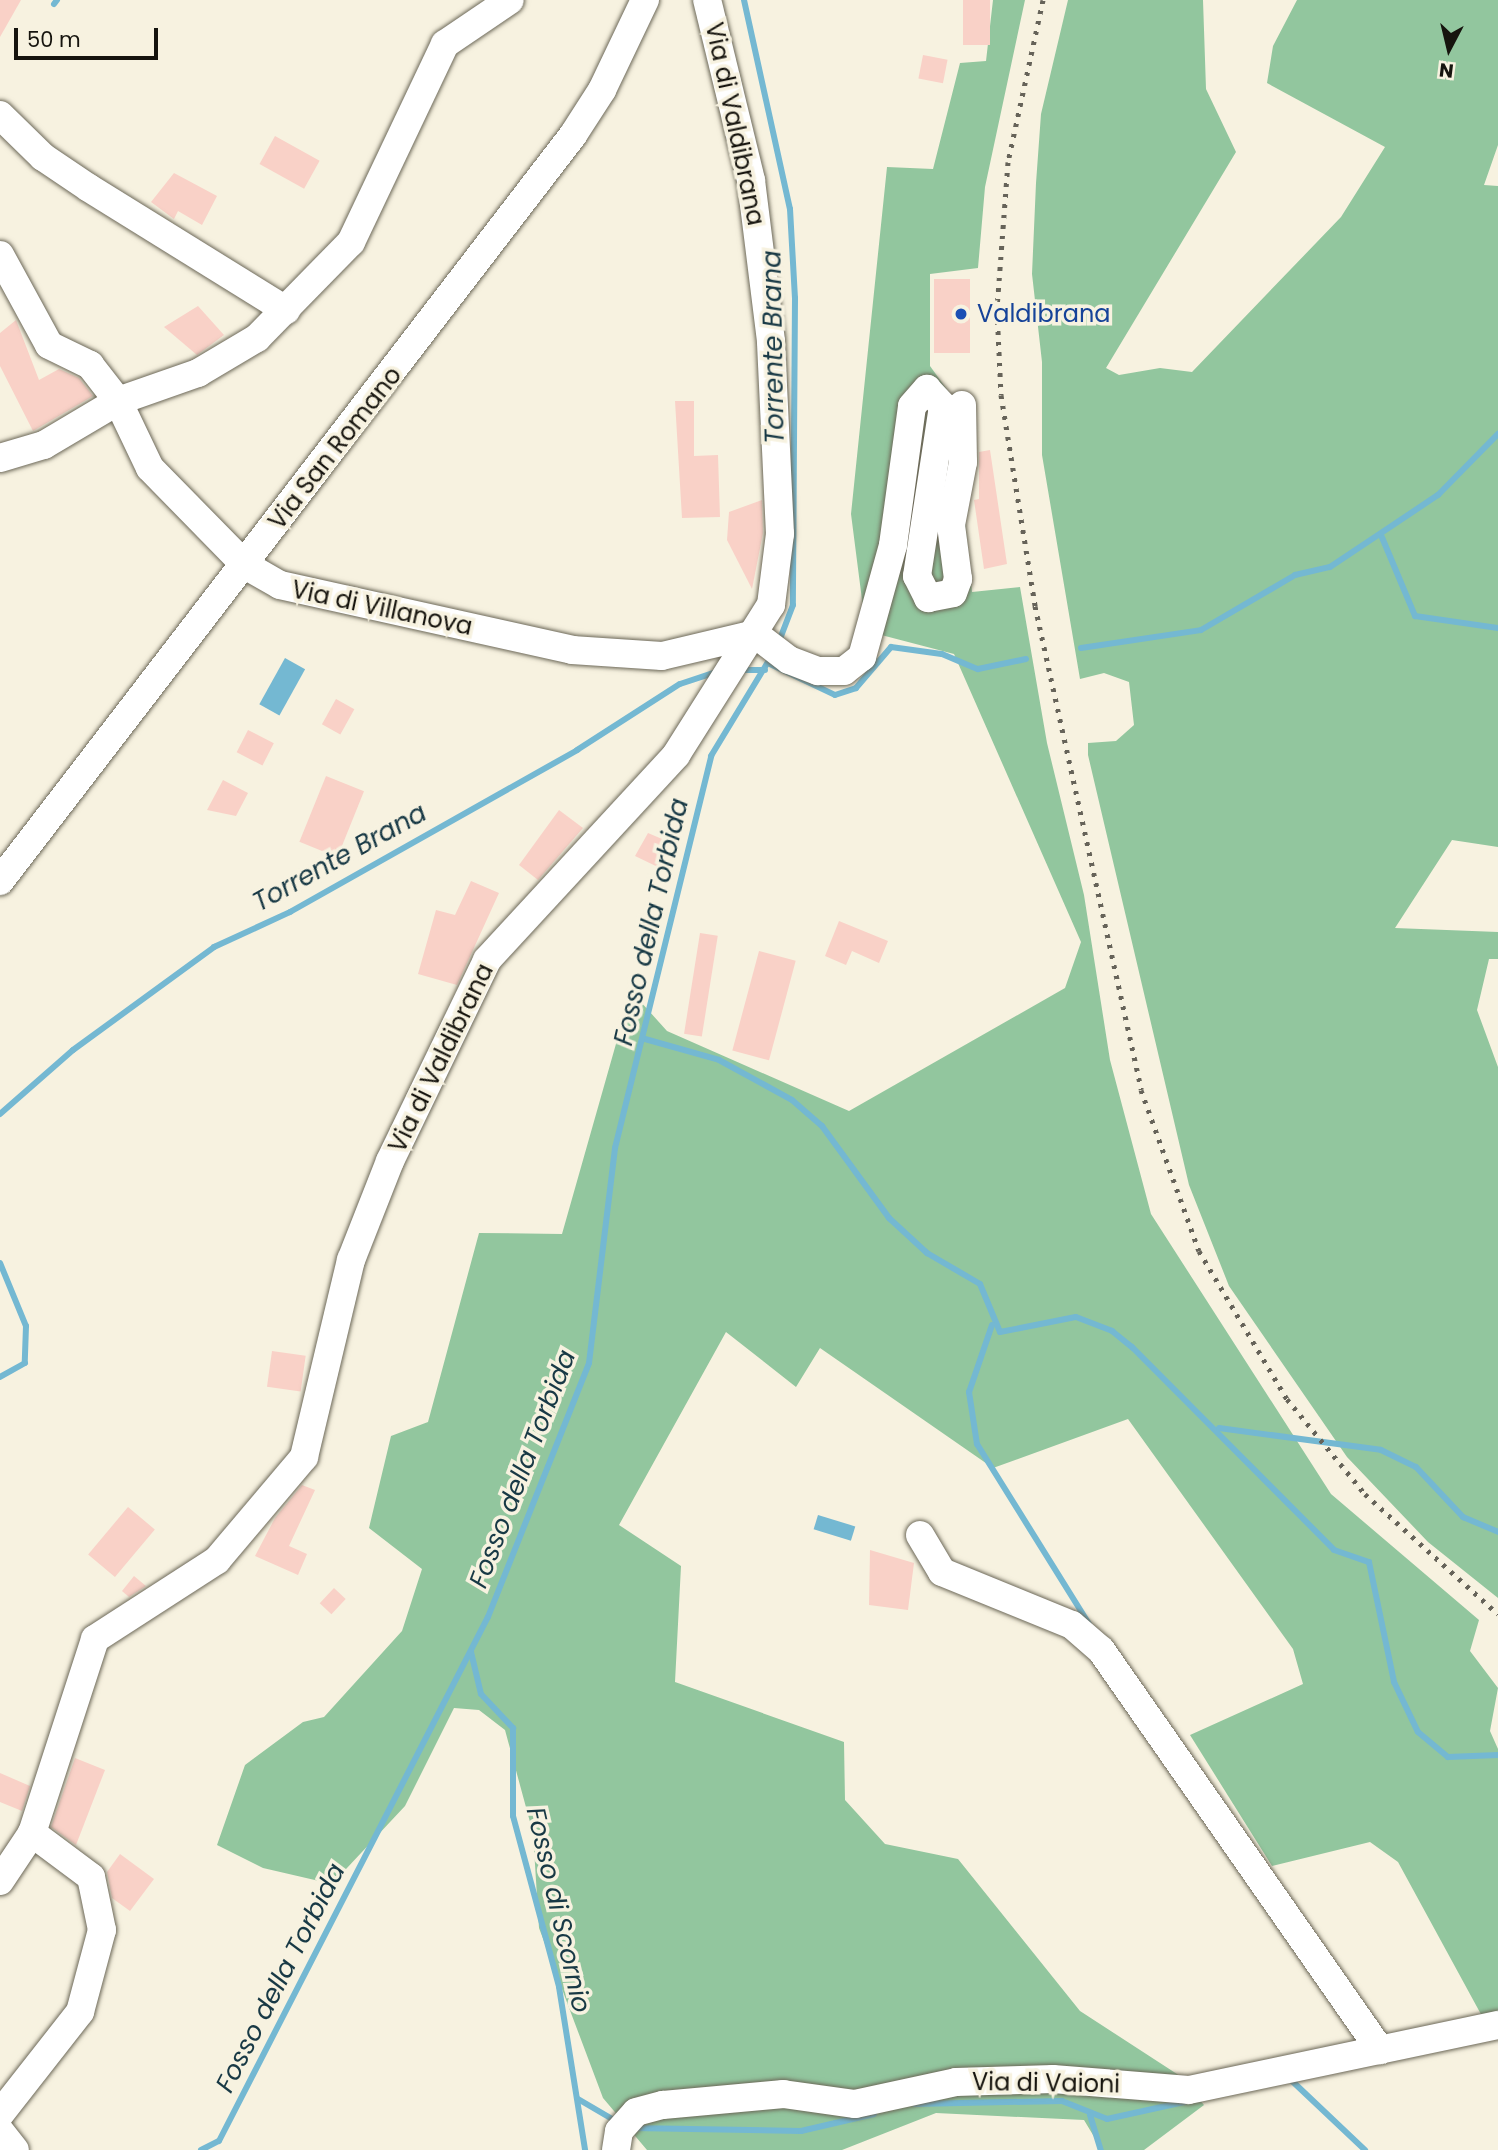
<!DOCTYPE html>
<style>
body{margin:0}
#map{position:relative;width:1498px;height:2150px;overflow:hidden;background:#f7f2e0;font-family:Poppins,sans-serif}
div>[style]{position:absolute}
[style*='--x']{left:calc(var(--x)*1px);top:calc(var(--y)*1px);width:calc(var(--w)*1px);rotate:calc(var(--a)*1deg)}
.forest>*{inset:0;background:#92c69e}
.water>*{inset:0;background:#74b8d2;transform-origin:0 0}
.stream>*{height:6px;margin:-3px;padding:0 3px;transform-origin:3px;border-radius:3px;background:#74b8d2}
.building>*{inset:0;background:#f9d1c7;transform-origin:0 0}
.roads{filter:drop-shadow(0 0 2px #6c6858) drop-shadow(0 0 2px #6c6858)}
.minor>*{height:28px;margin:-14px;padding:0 14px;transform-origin:14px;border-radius:14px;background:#fff}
.rail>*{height:5px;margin-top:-2.5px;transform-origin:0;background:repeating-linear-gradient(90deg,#666359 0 3.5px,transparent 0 10.5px)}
.dots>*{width:19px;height:19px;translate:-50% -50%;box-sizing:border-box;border:4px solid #f7f2e0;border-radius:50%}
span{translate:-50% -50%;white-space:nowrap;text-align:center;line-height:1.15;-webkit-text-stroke:7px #f7f2e0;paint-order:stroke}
.street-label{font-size:24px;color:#16140e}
.transit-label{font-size:24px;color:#164399}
.left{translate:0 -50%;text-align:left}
.water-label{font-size:26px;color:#183945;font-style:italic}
.north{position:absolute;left:1414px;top:14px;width:70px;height:70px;-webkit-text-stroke:5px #f7f2e0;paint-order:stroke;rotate:187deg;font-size:19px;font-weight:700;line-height:28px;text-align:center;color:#16140e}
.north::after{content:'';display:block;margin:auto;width:24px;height:32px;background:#16140e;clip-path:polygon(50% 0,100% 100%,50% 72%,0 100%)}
.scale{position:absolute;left:14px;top:28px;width:144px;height:32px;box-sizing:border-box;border:4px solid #16140e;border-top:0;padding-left:9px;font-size:21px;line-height:24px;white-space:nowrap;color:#16140e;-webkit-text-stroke:5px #f7f2e0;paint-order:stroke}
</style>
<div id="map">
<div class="forest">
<div style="clip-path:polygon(993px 0,1025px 0,985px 187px,978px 268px,930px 274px,930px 366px,953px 398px,972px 592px,1020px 587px,1047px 743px,1084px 895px,1110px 1060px,1151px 1214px,1331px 1494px,1479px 1620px,1470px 1651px,1498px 1688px,1490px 1731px,1498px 1749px,1498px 2014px,1483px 2018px,1398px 1862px,1370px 1842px,1272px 1866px,1190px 1735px,1303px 1684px,1293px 1649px,1128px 1419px,993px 1468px,820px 1348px,796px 1387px,726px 1332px,619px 1525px,681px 1566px,675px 1682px,844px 1742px,845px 1800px,885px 1844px,958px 1859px,1080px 2011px,1177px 2074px,1204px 2105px,1144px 2150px,1102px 2150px,1084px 2120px,936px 2113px,842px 2150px,647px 2150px,603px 2098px,539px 1928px,533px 1833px,505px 1730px,479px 1710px,454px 1708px,405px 1806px,332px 1884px,263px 1868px,217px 1845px,245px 1765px,303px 1722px,324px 1717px,402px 1631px,422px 1569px,369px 1528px,391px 1436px,428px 1422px,479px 1233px,562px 1234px,631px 991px,667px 1031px,849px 1111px,1065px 988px,1081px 942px,954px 654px,866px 631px,851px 514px,887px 167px,933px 169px,960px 63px,986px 61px)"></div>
<div style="clip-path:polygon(1068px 0,1203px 0,1206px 89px,1236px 152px,1106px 368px,1119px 375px,1160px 368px,1192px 372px,1341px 217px,1385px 147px,1267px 83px,1273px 46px,1297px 0,1498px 0,1498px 145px,1484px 185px,1498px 186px,1498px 847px,1452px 840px,1395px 928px,1498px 932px,1498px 959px,1489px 959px,1477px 1010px,1498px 1067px,1498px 1598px,1428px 1542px,1347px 1457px,1229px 1286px,1189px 1185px,1088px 755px,1088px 743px,1116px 741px,1134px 725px,1129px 682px,1104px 673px,1080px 679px,1042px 455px,1042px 362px,1032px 274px,1036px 183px,1041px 114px)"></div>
</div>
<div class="water">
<div style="left:285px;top:658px;width:23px;height:53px;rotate:29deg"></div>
<div style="left:818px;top:1515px;width:39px;height:15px;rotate:17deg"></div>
</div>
<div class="stream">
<div style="--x:744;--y:0;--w:214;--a:77.6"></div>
<div style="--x:790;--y:209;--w:89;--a:86.8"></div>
<div style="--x:795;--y:298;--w:307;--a:90.4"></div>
<div style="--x:793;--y:605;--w:42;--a:111"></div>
<div style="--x:54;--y:4;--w:5;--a:-53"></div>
<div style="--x:1381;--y:535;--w:88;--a:67.2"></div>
<div style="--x:1415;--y:616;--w:84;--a:8.2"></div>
<div style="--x:1081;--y:648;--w:121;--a:-8.5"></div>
<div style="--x:1201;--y:630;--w:109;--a:-30.3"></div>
<div style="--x:1295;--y:575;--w:36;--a:-13"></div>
<div style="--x:1330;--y:567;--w:130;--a:-33.7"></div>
<div style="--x:1438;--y:495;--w:86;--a:-45.5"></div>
<div style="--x:768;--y:663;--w:74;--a:25.5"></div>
<div style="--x:835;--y:695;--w:22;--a:-18"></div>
<div style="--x:856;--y:688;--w:54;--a:-49.5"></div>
<div style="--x:891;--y:647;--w:51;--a:7.8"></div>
<div style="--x:942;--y:654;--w:39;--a:23"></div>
<div style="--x:978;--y:669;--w:49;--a:-11.8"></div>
<div style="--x:743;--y:670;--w:22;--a:0"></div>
<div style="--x:645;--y:1039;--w:77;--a:15.8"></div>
<div style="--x:719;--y:1060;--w:83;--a:28.7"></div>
<div style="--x:792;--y:1100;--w:40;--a:41"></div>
<div style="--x:822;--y:1126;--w:114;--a:53.9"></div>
<div style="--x:889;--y:1218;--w:52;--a:42.6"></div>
<div style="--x:927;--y:1253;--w:61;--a:30.3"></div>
<div style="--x:980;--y:1284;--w:52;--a:67.4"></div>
<div style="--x:1000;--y:1332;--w:77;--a:-11.2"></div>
<div style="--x:1076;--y:1317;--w:39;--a:21"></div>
<div style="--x:1112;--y:1331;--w:26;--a:39"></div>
<div style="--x:1132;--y:1347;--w:286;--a:45.1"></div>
<div style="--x:1334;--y:1550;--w:37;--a:19"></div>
<div style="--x:1369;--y:1562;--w:123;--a:78.2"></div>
<div style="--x:1394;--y:1682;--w:55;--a:64.4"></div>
<div style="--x:1418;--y:1732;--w:39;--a:40"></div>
<div style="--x:1448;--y:1757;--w:50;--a:-2.3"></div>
<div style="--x:0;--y:1114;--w:97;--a:-41.2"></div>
<div style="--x:73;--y:1050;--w:175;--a:-36.1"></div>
<div style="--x:214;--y:947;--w:84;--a:-24.7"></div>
<div style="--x:290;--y:912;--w:330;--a:-29.4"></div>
<div style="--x:577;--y:750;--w:122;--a:-32.7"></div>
<div style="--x:680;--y:684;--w:41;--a:-18.4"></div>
<div style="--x:0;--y:1263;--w:68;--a:67.6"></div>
<div style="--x:26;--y:1326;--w:37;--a:92"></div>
<div style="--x:25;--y:1363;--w:29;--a:151"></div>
<div style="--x:992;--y:1325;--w:71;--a:108.9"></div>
<div style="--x:969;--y:1392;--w:53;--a:81.3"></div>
<div style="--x:977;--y:1444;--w:212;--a:58.1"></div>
<div style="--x:1219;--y:1428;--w:163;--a:7.7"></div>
<div style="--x:1381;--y:1450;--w:39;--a:26"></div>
<div style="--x:1416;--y:1467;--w:69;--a:46.8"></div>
<div style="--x:1463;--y:1517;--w:38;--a:23"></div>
<div style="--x:471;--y:1652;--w:43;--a:76.6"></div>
<div style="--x:481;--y:1694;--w:47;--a:46.7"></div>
<div style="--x:513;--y:1728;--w:88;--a:90"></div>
<div style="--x:513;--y:1816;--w:177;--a:74.9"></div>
<div style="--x:559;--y:1987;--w:165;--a:80.9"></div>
<div style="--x:1291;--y:2080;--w:102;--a:43.4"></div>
<div style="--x:578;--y:2099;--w:48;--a:30.3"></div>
<div style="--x:915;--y:2104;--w:147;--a:-1.2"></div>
<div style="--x:1062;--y:2101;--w:48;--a:21.8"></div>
<div style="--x:1107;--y:2119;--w:79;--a:-12.4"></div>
<div style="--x:1090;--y:2115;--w:37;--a:73"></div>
<div style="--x:632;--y:2128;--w:169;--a:1"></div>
<div style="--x:801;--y:2131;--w:75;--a:-13.1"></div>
<div style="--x:201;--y:2150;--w:20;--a:-27"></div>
<div style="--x:219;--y:2141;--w:589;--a:-62.83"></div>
<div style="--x:488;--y:1617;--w:273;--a:-68.3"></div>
<div style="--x:589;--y:1363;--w:217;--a:-83.1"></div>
<div style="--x:615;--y:1148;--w:404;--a:-76.2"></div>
<div style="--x:711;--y:756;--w:116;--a:-58.8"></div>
</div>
<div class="building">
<div style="clip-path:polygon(0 0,21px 0,0 37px)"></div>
<div style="left:963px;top:0;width:27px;height:45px"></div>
<div style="left:923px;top:55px;width:25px;height:24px;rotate:11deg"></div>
<div style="left:275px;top:136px;width:51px;height:32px;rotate:29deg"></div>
<div style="clip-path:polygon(174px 173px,217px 196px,202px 225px,178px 211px,174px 219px,151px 202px)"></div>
<div style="left:934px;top:279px;width:36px;height:74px"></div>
<div style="clip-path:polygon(198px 306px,224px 335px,197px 355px,164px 327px)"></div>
<div style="clip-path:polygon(16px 320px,39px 380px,59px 369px,79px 378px,93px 396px,33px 431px,0 366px,0 333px)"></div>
<div style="clip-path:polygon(675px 401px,694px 401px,694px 456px,718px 455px,720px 517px,682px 518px)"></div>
<div style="clip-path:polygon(990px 450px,1007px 564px,984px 569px,974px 500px,979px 499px,979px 452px)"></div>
<div style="clip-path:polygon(762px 500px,763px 533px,752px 589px,727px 540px,729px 512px)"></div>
<div style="left:336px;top:699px;width:21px;height:29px;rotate:29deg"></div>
<div style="left:248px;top:730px;width:29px;height:25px;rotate:27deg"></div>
<div style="left:326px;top:776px;width:41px;height:71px;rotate:22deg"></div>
<div style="clip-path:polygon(223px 780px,248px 793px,236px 816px,207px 810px)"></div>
<div style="clip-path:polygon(559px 810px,583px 828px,538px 880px,519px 865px)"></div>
<div style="clip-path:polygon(648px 833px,669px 842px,660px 868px,635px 856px)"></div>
<div style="clip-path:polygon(471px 881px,499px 893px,457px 985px,418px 974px,436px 910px,455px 915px)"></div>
<div style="clip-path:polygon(839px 921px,888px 941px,879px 963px,852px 951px,846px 965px,825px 956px)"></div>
<div style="left:700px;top:933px;width:18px;height:102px;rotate:9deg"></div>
<div style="left:759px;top:951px;width:38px;height:103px;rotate:15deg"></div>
<div style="left:272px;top:1351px;width:34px;height:36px;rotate:8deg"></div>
<div style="clip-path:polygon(302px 1485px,315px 1490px,289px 1546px,307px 1554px,298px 1575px,255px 1556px,275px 1518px)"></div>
<div style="left:128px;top:1507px;width:35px;height:62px;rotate:40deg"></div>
<div style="clip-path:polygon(870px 1550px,914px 1563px,908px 1610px,869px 1605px)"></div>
<div style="clip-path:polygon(134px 1576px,146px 1586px,129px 1597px,122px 1591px)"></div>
<div style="left:334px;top:1588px;width:16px;height:21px;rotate:43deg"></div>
<div style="clip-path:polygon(75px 1758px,105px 1770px,76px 1845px,51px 1827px)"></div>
<div style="clip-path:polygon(0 1773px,30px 1786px,22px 1811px,0 1802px)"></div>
<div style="clip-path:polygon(120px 1854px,154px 1879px,130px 1911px,112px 1898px,107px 1872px)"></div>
</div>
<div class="roads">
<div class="minor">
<div style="--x:0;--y:115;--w:60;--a:44.3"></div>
<div style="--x:43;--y:157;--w:55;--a:34"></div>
<div style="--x:89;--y:188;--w:232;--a:31.8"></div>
<div style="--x:0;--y:255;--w:102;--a:61.4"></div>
<div style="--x:49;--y:345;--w:46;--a:26"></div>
<div style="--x:90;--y:365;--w:46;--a:52.1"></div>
<div style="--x:118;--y:401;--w:74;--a:64.5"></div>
<div style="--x:150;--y:468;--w:136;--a:45.6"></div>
<div style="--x:245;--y:565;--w:40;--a:29.7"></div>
<div style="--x:280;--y:585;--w:299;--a:12.5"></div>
<div style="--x:572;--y:650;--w:90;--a:3.8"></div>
<div style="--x:662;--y:656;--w:96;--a:-13.3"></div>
<div style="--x:0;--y:458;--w:46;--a:-16.5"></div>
<div style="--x:44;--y:445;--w:86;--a:-30.7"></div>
<div style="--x:118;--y:401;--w:85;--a:-19.3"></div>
<div style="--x:198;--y:373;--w:69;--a:-30.7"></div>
<div style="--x:257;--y:338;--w:134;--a:-45.6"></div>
<div style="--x:351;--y:242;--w:219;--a:-64.6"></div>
<div style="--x:445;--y:44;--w:78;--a:-34.1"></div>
<div style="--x:755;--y:634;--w:43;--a:37.4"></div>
<div style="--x:789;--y:660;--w:31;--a:21"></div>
<div style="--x:818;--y:671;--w:26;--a:0"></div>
<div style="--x:844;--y:671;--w:23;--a:-38"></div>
<div style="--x:862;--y:657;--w:116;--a:-74.5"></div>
<div style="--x:893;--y:545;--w:140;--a:-82.2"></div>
<div style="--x:912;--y:406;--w:23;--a:-49"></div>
<div style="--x:927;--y:389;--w:23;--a:47"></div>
<div style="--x:943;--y:406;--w:172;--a:98.7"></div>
<div style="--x:917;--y:576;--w:25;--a:63"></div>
<div style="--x:928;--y:598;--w:25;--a:-11"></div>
<div style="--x:953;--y:593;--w:15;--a:-70"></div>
<div style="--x:958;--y:579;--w:54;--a:-97.4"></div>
<div style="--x:951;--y:525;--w:64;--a:-79.2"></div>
<div style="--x:963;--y:462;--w:57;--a:-91"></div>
<div style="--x:0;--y:881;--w:941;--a:-52.47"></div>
<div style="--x:573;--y:135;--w:54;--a:-57.2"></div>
<div style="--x:602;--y:90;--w:100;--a:-64.5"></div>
<div style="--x:920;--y:1535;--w:43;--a:59.3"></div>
<div style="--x:942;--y:1572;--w:140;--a:22.2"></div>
<div style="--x:1072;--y:1625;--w:38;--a:41"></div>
<div style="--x:1101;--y:1650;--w:488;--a:55.1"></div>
<div style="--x:0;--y:1881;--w:58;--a:-56.3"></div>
<div style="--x:32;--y:1833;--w:204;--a:-72"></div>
<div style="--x:95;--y:1639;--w:145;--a:-32.9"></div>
<div style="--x:217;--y:1560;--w:135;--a:-49.8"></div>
<div style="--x:304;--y:1457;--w:203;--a:-76.6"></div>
<div style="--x:351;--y:1260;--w:106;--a:-68.5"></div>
<div style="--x:390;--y:1161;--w:223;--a:-64.2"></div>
<div style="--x:487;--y:960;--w:279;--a:-47.3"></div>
<div style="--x:676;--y:755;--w:178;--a:-57.7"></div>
<div style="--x:771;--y:605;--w:72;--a:-82.8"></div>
<div style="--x:780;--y:534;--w:193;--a:-92.7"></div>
<div style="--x:771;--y:341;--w:162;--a:-97.1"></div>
<div style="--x:751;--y:180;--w:185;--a:-103.7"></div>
<div style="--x:0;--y:2114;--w:130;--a:-51.9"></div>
<div style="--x:80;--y:2012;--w:85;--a:-75"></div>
<div style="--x:102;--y:1930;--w:54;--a:-101.7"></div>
<div style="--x:91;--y:1877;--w:74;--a:-143.3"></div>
<div style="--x:0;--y:2131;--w:24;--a:52"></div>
<div style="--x:616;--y:2150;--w:19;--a:-81"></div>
<div style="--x:619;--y:2131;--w:25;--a:-48"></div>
<div style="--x:636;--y:2112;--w:28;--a:-15"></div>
<div style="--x:663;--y:2105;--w:121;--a:-5.2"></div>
<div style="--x:783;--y:2094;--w:73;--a:7.9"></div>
<div style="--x:855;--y:2104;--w:103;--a:-12.3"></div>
<div style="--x:956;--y:2082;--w:97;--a:-1.8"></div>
<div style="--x:1053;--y:2079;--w:136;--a:4.6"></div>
<div style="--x:1189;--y:2090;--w:316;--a:-11.9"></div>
</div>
</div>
<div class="rail">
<div style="--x:1043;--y:0;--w:166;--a:102.2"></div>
<div style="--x:1008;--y:162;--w:148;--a:94.3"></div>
<div style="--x:997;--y:310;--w:85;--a:87.3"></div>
<div style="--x:1001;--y:395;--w:214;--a:80.8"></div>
<div style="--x:1035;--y:606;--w:495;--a:77.6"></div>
<div style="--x:1141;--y:1090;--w:171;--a:70.2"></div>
<div style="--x:1199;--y:1251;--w:172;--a:59.3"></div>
<div style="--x:1287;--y:1399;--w:123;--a:50.6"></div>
<div style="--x:1365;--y:1494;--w:179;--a:42.1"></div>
</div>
<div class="dots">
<div style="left:961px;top:314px;background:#1a4fb4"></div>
</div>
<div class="street-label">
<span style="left:735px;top:124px;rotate:78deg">Via di Valdibrana</span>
<span style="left:335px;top:448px;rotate:-52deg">Via San Romano</span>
<span style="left:382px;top:608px;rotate:12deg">Via di Villanova</span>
<span style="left:441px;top:1058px;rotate:-64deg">Via di Valdibrana</span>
<span style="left:1046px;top:2083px;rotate:1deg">Via di Vaioni</span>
</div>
<div class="transit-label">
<span class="left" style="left:977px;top:314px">Valdibrana</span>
</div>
<div class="water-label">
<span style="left:774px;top:347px;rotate:-91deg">Torrente Brana</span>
<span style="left:340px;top:858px;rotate:-29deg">Torrente Brana</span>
<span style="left:652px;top:922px;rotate:-77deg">Fosso della Torbida</span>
<span style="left:523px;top:1469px;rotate:-69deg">Fosso della Torbida</span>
<span style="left:558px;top:1910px;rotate:77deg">Fosso di Scornio</span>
<span style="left:281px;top:1978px;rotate:-63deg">Fosso della Torbida</span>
</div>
<div class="north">N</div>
<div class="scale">50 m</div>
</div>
